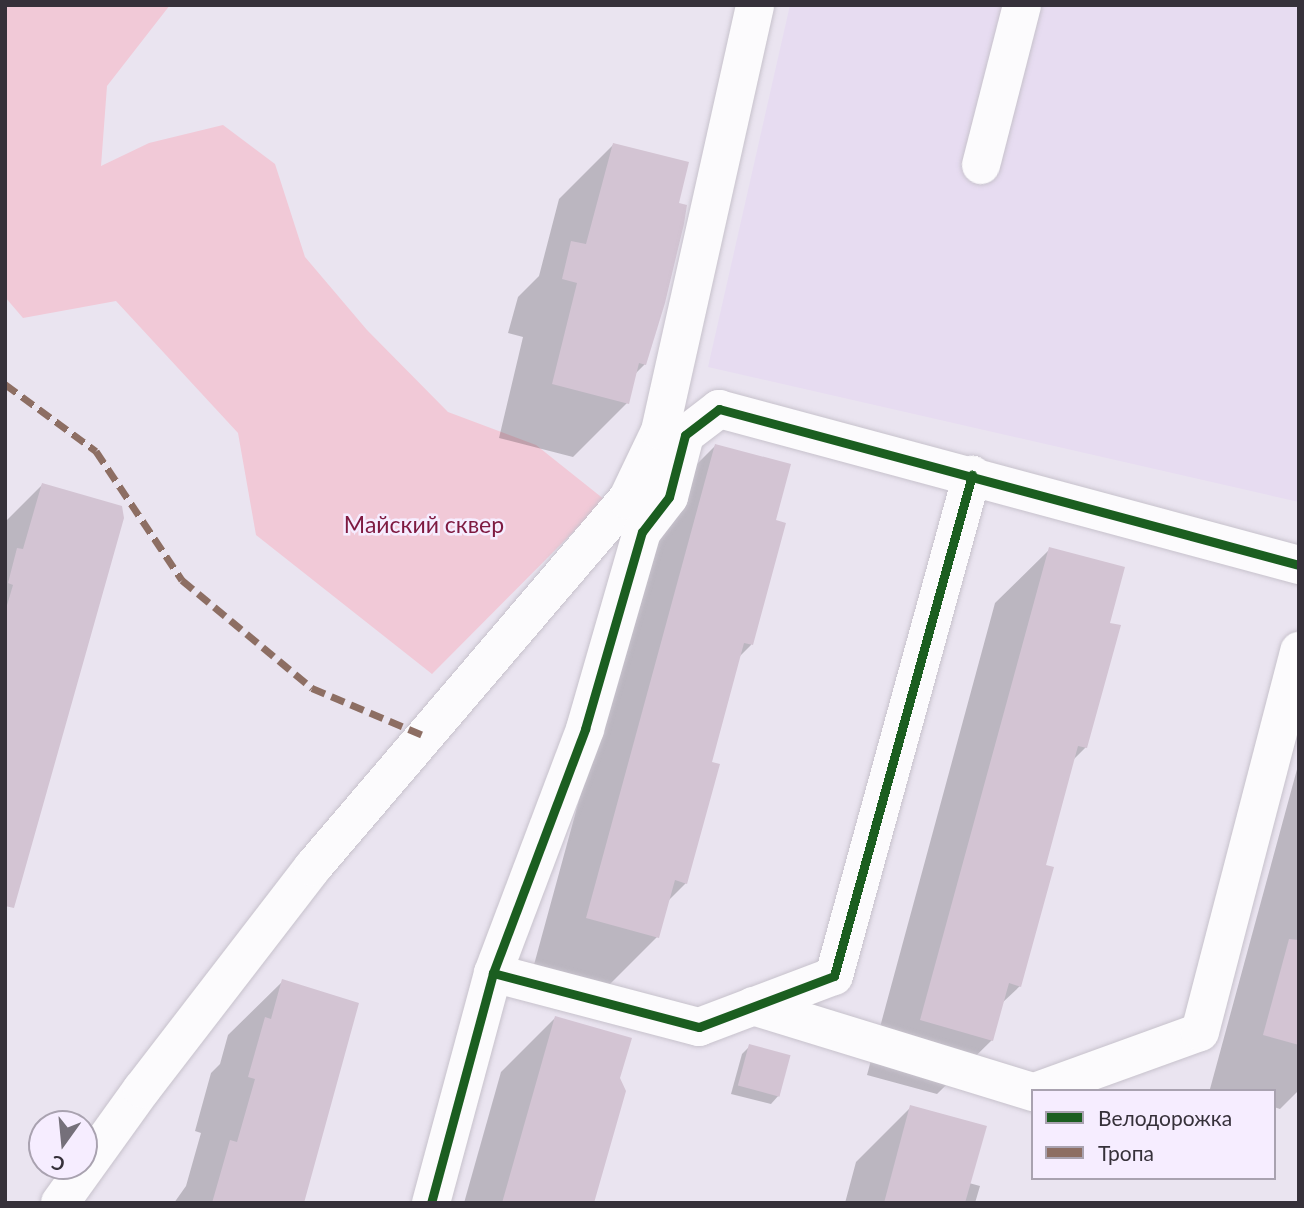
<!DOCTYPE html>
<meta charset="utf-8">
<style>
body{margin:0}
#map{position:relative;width:1304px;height:1208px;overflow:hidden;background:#eae4f0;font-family:Lato,sans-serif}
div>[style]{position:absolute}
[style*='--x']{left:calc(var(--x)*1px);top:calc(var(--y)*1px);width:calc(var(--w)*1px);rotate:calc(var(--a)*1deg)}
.built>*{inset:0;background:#e7dcf1}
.green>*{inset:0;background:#f1c9d7}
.shadow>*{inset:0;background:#0003}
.building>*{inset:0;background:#d3c4d3;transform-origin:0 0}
.roads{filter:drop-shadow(0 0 2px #c7c2cc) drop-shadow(0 0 2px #c7c2cc)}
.minor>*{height:38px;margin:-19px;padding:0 19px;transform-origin:19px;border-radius:19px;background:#fcfbfd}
.quiet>*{height:7px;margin-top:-3.5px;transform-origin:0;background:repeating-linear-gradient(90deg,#8d6e63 0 14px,transparent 0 21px)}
.cycleway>*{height:9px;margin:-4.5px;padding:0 4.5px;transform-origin:4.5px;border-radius:4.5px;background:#1b5e20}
span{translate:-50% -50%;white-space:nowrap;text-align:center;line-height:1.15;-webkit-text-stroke:5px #f6edff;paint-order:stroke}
.park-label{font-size:23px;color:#7e1a41}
.frame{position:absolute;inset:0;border:7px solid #36313a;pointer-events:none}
.legend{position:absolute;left:1031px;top:1089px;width:245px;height:91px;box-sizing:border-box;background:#f6edff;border:2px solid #a9a2b0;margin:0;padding:9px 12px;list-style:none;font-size:21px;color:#36313a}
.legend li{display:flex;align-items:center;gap:14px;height:35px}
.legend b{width:35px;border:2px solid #a9a2b0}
.north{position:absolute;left:28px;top:1110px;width:70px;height:70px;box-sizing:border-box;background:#f6edff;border:2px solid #a9a2b0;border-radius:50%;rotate:195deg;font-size:19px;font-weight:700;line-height:28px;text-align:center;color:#36313a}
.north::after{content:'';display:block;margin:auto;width:24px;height:32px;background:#75707a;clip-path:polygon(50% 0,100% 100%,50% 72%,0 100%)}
</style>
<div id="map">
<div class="built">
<div style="clip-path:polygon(790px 5px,1299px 5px,1299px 502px,708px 367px)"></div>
</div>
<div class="green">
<div style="clip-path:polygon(5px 5px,170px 5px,107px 86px,101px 166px,149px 143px,223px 125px,275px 164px,305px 257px,367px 330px,448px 412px,536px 445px,605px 500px,432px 674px,256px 535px,238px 433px,116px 301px,23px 318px,5px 297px)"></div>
</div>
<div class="shadow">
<div style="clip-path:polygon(613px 145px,677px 205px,645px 364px,634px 375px,627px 403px,573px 457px,499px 438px,523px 337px,508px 333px,518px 297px,539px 276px,559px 199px)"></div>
<div style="clip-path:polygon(715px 446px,774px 521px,751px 645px,738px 658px,709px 763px,686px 883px,667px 902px,657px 937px,603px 991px,532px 972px,661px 500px)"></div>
<div style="clip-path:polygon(42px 485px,5px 901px,5px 522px)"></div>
<div style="clip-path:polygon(1050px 549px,1086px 747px,1072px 761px,1044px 866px,1020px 986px,1001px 1004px,992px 1040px,937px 1094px,867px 1075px,995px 603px)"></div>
<div style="clip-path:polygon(1299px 762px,1299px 1090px,1280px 1109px,1274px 1107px,1274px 1091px,1210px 1089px)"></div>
<div style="clip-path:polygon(283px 981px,302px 1203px,174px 1203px,186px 1186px,201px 1133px,195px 1131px,211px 1073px,220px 1064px,228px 1035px)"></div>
<div style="clip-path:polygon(555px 1018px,619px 1078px,592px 1203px,464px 1203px,501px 1072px)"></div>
<div style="clip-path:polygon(750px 1046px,779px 1095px,771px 1104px,731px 1094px,742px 1054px)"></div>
<div style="clip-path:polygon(911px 1107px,969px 1183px,980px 1186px,975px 1203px,845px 1203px,856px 1162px)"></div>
</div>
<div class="building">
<div style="clip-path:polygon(613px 143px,689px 162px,679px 203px,687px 205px,684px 224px,665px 303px,646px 365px,639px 363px,629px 404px,552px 384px,577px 283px,562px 279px,571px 241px,586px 244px)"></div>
<div style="clip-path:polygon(715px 444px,791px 464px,776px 520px,786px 523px,753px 645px,744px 643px,712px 762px,720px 764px,687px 884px,675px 880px,659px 938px,586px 918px)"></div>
<div style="clip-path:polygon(42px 483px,122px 506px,124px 518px,14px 908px,5px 906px,5px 612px,13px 585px,8px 583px,17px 548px,23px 549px)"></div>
<div style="clip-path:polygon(1049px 547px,1125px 567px,1110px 623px,1121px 625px,1087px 748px,1078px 746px,1046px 865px,1054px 867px,1021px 987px,1009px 983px,993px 1041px,920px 1020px)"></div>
<div style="clip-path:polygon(1289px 939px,1299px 940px,1299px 1045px,1263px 1035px)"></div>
<div style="clip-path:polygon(282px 979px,359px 1003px,304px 1203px,212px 1203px,230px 1140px,237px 1142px,255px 1079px,248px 1077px,265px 1017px,271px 1019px)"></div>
<div style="clip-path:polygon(555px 1016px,632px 1038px,620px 1078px,626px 1091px,594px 1203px,502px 1203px)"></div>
<div style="left:749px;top:1044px;width:43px;height:43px;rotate:15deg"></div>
<div style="clip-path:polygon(910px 1105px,987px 1126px,965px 1203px,884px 1203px)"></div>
</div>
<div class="roads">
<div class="minor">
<div style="--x:981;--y:165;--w:165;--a:-75.6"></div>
<div style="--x:493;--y:973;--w:213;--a:14.7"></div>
<div style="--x:699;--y:1027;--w:144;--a:-20.7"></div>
<div style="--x:834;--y:976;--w:520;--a:-74.6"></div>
<div style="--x:753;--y:1006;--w:293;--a:17.1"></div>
<div style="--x:1037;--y:1091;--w:173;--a:-19.9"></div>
<div style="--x:1200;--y:1032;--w:394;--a:-75.4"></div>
<div style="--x:60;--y:1203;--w:140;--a:-54.3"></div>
<div style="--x:142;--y:1089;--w:280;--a:-52.4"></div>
<div style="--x:313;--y:867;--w:483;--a:-49.5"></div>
<div style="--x:627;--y:500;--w:76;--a:-64.4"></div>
<div style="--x:660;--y:431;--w:436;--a:-77.4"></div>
<div style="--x:431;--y:1203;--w:238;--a:-74.9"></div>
<div style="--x:493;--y:973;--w:261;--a:-69.3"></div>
<div style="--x:585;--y:729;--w:205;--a:-73.9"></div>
<div style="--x:642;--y:532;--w:44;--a:-52.4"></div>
<div style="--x:669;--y:497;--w:64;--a:-75.5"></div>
<div style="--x:685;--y:435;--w:43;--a:-37.4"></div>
<div style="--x:719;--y:409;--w:601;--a:15.05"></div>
</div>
</div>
<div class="quiet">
<div style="--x:5;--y:384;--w:113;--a:36.4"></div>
<div style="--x:96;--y:451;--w:155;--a:56.3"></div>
<div style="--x:182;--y:580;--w:169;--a:39.7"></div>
<div style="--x:312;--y:688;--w:123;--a:23"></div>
</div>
<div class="cycleway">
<div style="--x:493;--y:973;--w:213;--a:14.7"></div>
<div style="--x:699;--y:1027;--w:144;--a:-20.7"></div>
<div style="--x:834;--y:976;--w:520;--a:-74.6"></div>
<div style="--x:431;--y:1203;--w:238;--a:-74.9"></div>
<div style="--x:493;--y:973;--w:261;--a:-69.3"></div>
<div style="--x:585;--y:729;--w:205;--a:-73.9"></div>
<div style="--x:642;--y:532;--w:44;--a:-52.4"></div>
<div style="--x:669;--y:497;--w:64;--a:-75.5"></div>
<div style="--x:685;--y:435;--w:43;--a:-37.4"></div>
<div style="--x:719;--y:409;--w:601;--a:15.05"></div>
</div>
<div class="park-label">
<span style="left:424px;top:524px">Майский сквер</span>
</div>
<div class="frame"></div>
<ul class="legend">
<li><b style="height:9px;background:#1b5e20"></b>Велодорожка</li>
<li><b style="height:9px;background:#8d6e63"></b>Тропа</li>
</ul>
<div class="north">С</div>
</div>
